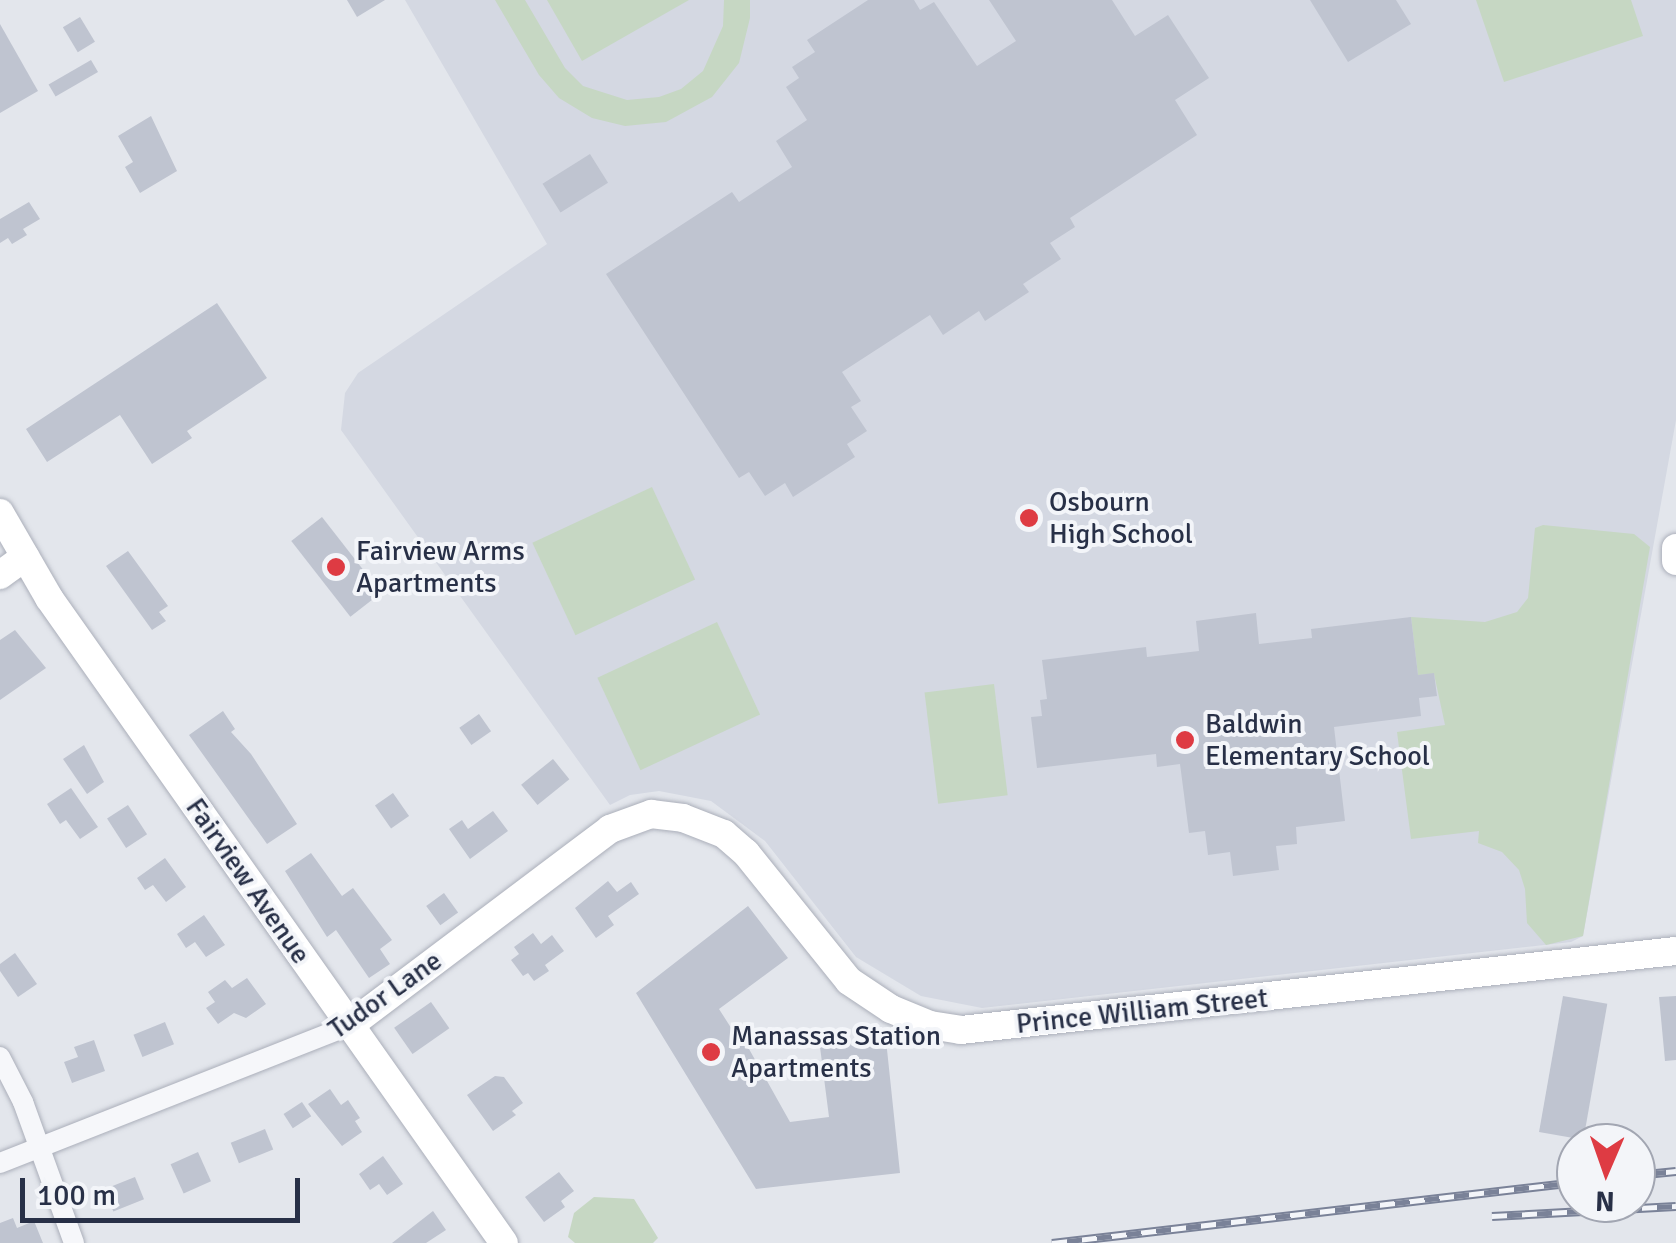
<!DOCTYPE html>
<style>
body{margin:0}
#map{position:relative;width:1676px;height:1243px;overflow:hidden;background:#e3e6ec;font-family:Signika,sans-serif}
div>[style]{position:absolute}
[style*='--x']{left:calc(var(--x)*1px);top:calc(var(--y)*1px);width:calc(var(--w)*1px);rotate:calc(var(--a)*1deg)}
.built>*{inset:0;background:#d4d8e2}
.green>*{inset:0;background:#c6d7c3;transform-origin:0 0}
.building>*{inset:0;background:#bfc4d0;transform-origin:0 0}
.roads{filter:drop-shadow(0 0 2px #abafba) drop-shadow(0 0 2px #abafba)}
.street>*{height:20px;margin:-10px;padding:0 10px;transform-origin:10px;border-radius:10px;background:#f6f7fa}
.secondary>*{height:28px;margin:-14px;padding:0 14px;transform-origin:14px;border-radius:14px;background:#fff}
.rail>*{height:9px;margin-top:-4.5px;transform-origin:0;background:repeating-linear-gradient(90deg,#f3f5f9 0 15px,#7a8298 0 30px);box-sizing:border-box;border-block:2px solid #7a8298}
.dots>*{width:28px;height:28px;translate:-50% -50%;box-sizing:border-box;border:5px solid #f3f5f9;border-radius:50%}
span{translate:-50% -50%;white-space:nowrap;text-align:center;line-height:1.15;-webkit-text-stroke:8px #f3f5f9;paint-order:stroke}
.poi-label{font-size:28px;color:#283047}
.left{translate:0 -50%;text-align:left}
.street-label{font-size:28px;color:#283047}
.north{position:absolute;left:1556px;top:1123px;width:100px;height:100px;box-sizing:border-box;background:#f3f5f9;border:2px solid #a2a6b2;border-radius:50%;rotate:182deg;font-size:28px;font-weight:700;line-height:40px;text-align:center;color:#283047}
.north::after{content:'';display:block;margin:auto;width:35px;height:45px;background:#de3b43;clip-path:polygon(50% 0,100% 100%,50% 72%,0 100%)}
.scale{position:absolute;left:20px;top:1178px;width:280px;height:45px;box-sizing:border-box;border:5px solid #283047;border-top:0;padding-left:12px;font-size:30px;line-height:35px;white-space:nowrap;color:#283047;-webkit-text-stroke:8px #f3f5f9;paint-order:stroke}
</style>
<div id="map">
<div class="built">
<div style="clip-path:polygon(405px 0,1676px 0,1676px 420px,1583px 936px,1571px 942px,982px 1008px,921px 996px,856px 957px,765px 841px,711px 801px,659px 791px,630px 795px,610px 805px,341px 430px,345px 393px,358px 373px,547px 244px)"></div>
</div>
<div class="green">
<div style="clip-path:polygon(495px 0,525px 0,565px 68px,583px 86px,627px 100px,659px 97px,681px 89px,703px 71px,723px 26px,724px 0,750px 0,750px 18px,739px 63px,712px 97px,666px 122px,625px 126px,592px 118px,559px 98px,539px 75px)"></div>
<div style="clip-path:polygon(547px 0,689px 0,582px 61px)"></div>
<div style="clip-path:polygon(1476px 0,1631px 0,1643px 36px,1504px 82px)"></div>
<div style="left:652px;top:487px;width:102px;height:132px;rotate:65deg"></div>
<div style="clip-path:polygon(1543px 525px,1634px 534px,1650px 547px,1583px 936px,1546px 945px,1527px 923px,1525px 889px,1519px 870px,1502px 852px,1478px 843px,1479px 831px,1411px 839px,1397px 732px,1445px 725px,1434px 674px,1418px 675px,1411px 617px,1485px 622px,1517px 612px,1528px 598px,1535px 528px)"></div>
<div style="left:717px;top:622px;width:102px;height:132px;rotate:65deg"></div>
<div style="left:994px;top:684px;width:112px;height:70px;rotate:83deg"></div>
<div style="clip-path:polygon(594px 1197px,634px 1199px,658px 1238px,653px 1243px,575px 1243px,568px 1237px,574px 1213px)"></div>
</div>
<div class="building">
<div style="clip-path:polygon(347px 0,385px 0,357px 17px)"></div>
<div style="clip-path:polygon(868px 0,914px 0,920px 10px,934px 2px,977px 66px,1016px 41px,989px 0,1112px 0,1135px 36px,1168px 15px,1209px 78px,1175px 100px,1197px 135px,1070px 218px,1075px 227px,1050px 243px,1061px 259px,1023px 284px,1029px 292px,985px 321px,979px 311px,943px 335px,930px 315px,842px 372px,861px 401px,851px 407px,867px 431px,847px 444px,855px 457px,793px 497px,785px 483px,765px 496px,749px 472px,739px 478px,606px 274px,732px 192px,739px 202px,792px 167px,776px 141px,807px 120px,786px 87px,799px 78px,792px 67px,815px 52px,807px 40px)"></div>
<div style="clip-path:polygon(1310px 0,1396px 0,1411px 24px,1348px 62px)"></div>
<div style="left:80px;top:17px;width:29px;height:20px;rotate:59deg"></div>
<div style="clip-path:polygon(0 24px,38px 91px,0 113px)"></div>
<div style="left:91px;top:60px;width:14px;height:49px;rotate:60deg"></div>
<div style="clip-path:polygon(151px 116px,177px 171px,140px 193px,125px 167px,133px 162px,118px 136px)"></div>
<div style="left:590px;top:154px;width:34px;height:56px;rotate:58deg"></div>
<div style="clip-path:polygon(29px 202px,40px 219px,23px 229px,27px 235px,12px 244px,8px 238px,0 243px,0 219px)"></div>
<div style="clip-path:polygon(217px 303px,267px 378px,187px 431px,192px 438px,152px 464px,120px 415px,47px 462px,26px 429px)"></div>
<div style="left:322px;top:517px;width:96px;height:39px;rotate:52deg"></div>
<div style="clip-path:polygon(128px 551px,168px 606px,159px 612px,166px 621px,152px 630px,106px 566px)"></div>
<div style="clip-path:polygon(1256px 613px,1259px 644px,1312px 638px,1311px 629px,1411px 617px,1418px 675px,1434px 673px,1437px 696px,1419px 698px,1421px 716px,1334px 727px,1345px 821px,1296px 827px,1297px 844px,1276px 846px,1279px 870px,1233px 876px,1230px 852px,1208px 855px,1205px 831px,1189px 833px,1180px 764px,1157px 767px,1156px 754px,1037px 768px,1031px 717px,1042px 716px,1040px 700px,1047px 699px,1042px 660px,1146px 647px,1147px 657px,1199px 651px,1196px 621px)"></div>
<div style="clip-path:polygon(15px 630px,46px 668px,0 700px,0 640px)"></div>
<div style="clip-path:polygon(223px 711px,235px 729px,231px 732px,251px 754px,297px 824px,267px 844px,189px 735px)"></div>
<div style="left:479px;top:714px;width:21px;height:24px;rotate:55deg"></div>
<div style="clip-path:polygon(84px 745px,104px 782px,87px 794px,63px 759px)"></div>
<div style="left:553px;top:759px;width:26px;height:41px;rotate:51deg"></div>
<div style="clip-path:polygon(71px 788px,98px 827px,80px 839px,66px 820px,60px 824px,47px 804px)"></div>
<div style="left:393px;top:793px;width:28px;height:22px;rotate:55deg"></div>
<div style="left:128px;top:805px;width:35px;height:25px;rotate:57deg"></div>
<div style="clip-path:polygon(493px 811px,508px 831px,470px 859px,449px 829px,462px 820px,468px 829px)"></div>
<div style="clip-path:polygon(311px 853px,342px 896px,353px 888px,392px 940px,380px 949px,390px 964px,369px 978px,336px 930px,327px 937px,285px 871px)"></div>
<div style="clip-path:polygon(165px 858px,186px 887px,166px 902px,153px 885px,145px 890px,137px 878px)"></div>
<div style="clip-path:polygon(608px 881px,617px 892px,631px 882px,639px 894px,608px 916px,614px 925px,596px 938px,575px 908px)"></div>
<div style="left:444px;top:893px;width:24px;height:22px;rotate:54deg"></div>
<div style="clip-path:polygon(748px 906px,788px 958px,719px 1009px,735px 1034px,744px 1040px,790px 1122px,829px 1117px,820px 1047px,886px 1040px,900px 1173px,756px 1189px,636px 993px)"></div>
<div style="clip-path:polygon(204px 915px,225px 945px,206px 957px,195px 942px,186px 948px,177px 934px)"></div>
<div style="clip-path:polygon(533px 933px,541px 944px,552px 935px,564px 951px,545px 965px,549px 971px,534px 981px,528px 973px,523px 976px,511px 960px,519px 954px,514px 947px)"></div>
<div style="clip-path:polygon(15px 953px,37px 984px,18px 997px,0 971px,0 964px)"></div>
<div style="clip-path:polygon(247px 978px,266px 1004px,246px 1018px,234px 1013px,218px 1024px,206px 1008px,215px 1002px,208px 992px,225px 980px,232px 988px)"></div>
<div style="left:1563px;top:996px;width:45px;height:138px;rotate:10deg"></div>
<div style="clip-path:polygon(1676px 996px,1676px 1060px,1665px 1061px,1659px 997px)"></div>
<div style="left:431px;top:1002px;width:32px;height:45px;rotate:55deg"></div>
<div style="left:165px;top:1022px;width:24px;height:34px;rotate:68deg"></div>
<div style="clip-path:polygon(94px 1040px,105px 1071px,72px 1083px,64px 1062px,78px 1057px,74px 1047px)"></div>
<div style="clip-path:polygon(495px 1076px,504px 1077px,523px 1103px,512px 1111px,516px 1115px,493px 1131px,467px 1095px)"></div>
<div style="clip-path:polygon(330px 1089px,341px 1105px,348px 1100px,360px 1118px,355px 1121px,362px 1132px,342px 1146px,308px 1104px)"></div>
<div style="left:302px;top:1102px;width:17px;height:22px;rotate:57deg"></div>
<div style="left:265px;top:1129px;width:22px;height:37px;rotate:68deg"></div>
<div style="left:198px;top:1152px;width:32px;height:30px;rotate:66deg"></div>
<div style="clip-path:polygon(383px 1156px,403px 1184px,387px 1195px,379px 1184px,370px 1190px,359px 1174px)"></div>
<div style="clip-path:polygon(559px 1172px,574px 1191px,561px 1201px,565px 1207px,544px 1222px,525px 1197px)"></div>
<div style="left:135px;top:1177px;width:24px;height:33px;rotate:68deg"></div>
<div style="clip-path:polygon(433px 1211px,446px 1230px,426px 1243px,392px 1243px)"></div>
<div style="clip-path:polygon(13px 1218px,17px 1228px,34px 1221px,43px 1243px,0 1243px,0 1223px)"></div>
</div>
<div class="roads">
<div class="street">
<div style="--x:0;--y:1057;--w:51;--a:62.9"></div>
<div style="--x:23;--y:1102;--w:150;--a:70.1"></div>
<div style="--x:0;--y:1163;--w:376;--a:-21.5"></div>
</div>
<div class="secondary">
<div style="--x:0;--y:513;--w:98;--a:60"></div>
<div style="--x:49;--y:598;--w:789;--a:54.8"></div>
<div style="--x:1676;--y:548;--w:13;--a:90"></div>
<div style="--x:0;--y:575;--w:31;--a:-36"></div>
<div style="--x:350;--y:1025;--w:326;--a:-37"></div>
<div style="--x:610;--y:829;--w:44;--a:-20.1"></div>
<div style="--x:651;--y:814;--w:32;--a:7"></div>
<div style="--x:683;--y:818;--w:44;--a:21.3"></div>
<div style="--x:724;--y:834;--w:29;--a:41"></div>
<div style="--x:746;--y:853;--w:164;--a:51.2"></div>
<div style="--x:849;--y:981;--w:50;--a:33.7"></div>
<div style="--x:891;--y:1009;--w:42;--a:22.3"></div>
<div style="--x:930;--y:1025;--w:31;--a:9"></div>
<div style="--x:961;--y:1030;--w:719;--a:-6.31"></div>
</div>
</div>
<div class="rail">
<div style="--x:1636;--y:1175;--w:40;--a:-5.7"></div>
<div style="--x:1492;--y:1216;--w:184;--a:-3.1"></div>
<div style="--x:1052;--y:1243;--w:528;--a:-6.64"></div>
</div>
<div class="dots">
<div style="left:1029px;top:518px;background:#de3b43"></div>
<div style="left:336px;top:567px;background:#de3b43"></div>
<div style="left:1185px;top:740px;background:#de3b43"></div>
<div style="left:711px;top:1052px;background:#de3b43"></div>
</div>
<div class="poi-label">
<span class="left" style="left:1049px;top:518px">Osbourn<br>High School</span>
<span class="left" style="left:356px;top:567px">Fairview Arms<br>Apartments</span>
<span class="left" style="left:1205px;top:740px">Baldwin<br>Elementary School</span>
<span class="left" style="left:731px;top:1052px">Manassas Station<br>Apartments</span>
</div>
<div class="street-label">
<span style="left:248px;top:881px;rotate:55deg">Fairview Avenue</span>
<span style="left:385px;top:995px;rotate:-35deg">Tudor Lane</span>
<span style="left:1142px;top:1011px;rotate:-6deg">Prince William Street</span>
</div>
<div class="north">N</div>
<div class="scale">100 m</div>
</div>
